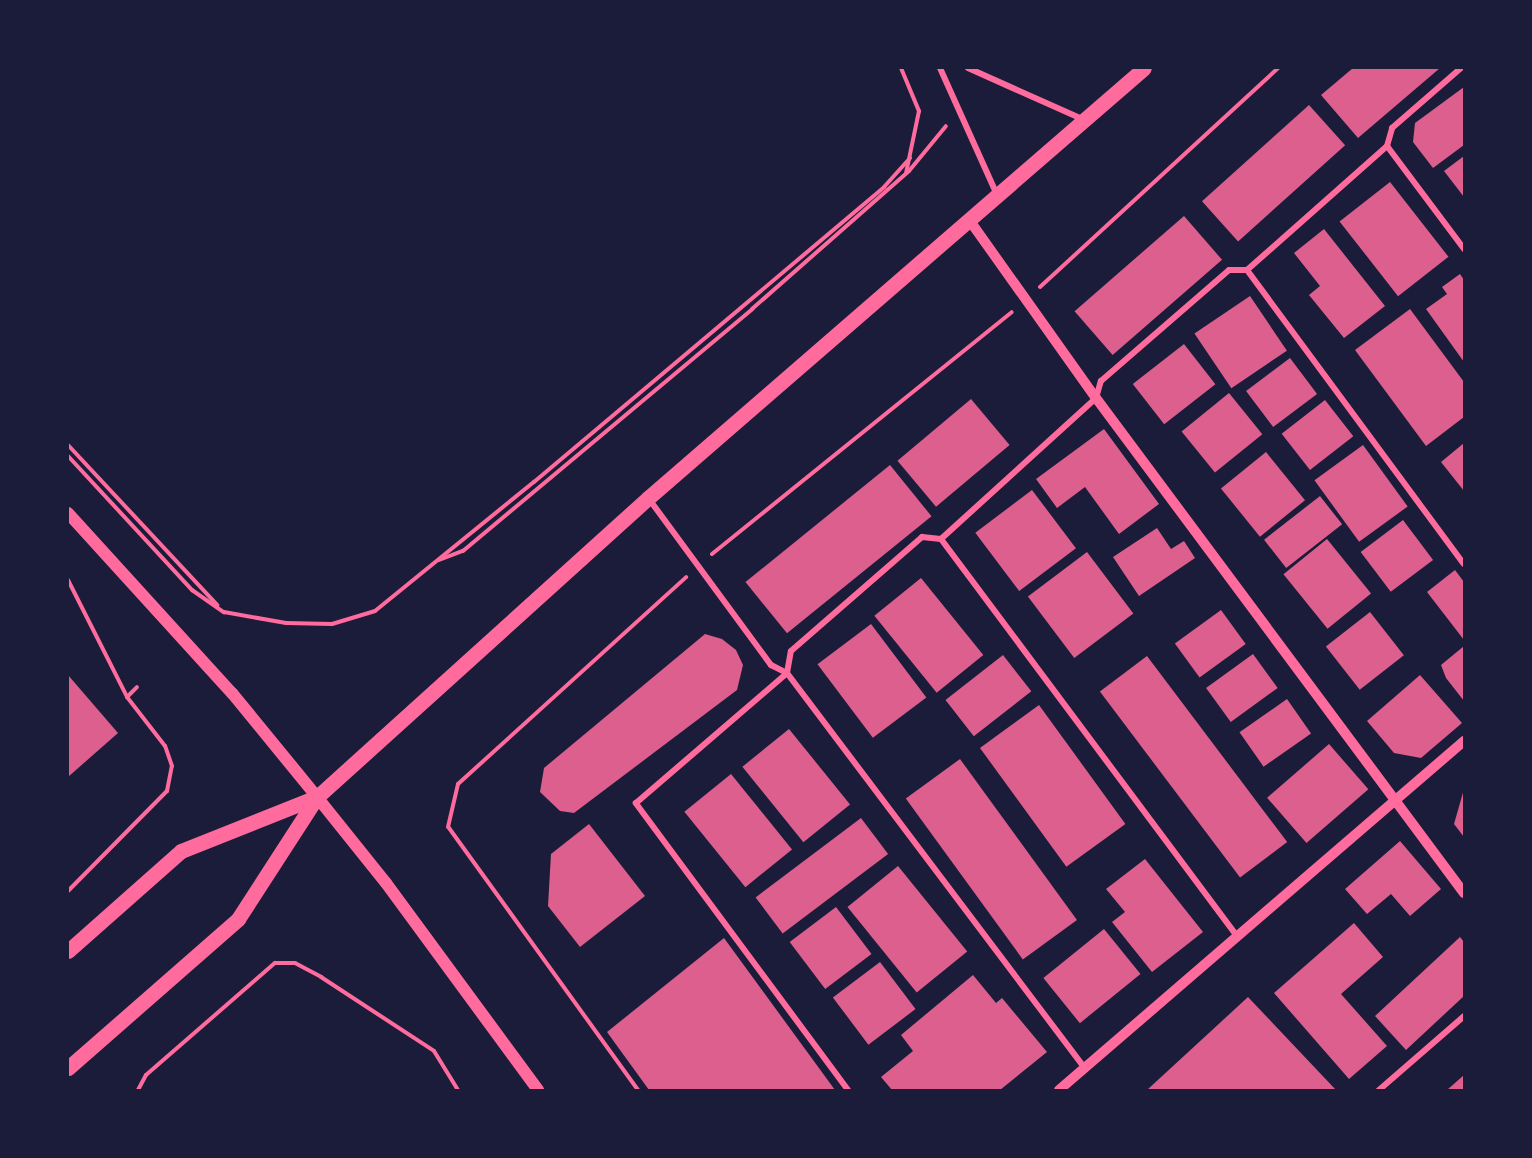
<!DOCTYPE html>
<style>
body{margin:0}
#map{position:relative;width:1532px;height:1158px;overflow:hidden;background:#1b1b3a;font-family:"Open Sans",sans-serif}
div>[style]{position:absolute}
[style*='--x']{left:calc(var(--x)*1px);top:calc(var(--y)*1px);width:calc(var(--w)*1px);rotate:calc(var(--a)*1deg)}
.building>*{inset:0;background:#dd5f8e;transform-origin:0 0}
.path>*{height:4px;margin:-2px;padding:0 2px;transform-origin:2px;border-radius:2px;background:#ff6b9d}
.minor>*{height:6px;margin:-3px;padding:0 3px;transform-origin:3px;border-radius:3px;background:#ff6b9d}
.tertiary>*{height:10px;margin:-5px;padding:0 5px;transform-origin:5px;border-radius:5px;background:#ff6b9d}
.secondary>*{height:12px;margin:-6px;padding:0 6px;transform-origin:6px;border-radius:6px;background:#ff6b9d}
.primary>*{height:15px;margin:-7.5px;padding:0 7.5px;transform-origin:7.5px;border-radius:7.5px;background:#ff6b9d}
span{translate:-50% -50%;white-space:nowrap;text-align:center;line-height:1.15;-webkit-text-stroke:4.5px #1b1b3a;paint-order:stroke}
.frame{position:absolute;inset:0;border:69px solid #1b1b3a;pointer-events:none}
</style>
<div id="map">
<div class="building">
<div style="clip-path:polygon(1353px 68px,1440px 68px,1358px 138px,1321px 95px)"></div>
<div style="clip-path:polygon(1464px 87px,1464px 145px,1433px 168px,1413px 142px,1415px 123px)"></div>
<div style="left:1309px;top:105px;width:54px;height:144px;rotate:48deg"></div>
<div style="clip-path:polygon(1464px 156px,1464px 197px,1444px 171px)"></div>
<div style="left:1390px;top:182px;width:95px;height:64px;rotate:52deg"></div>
<div style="left:1184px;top:216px;width:58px;height:145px;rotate:49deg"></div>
<div style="clip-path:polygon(1324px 229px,1385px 306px,1344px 338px,1309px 295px,1320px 286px,1294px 253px)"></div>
<div style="clip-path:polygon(1460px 274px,1464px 280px,1464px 362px,1426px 309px,1447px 294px,1442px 287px)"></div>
<div style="left:1250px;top:296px;width:66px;height:67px;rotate:56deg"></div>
<div style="clip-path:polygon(1410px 309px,1464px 382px,1464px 417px,1426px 446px,1355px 350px)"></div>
<div style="left:1184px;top:344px;width:51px;height:65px;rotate:52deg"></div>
<div style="left:1290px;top:358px;width:45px;height:55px;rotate:53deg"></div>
<div style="left:1229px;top:393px;width:53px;height:61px;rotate:51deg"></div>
<div style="left:971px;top:399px;width:60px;height:96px;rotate:50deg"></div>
<div style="left:1325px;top:400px;width:46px;height:55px;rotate:52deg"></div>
<div style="clip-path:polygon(1104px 429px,1159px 504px,1119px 534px,1085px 487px,1057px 508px,1036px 479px)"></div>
<div style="clip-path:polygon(1464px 443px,1464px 491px,1441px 462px)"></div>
<div style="left:1363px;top:445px;width:76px;height:60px;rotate:54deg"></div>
<div style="left:1266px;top:452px;width:62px;height:58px;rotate:51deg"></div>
<div style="left:890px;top:465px;width:66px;height:186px;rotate:51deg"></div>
<div style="left:1032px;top:490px;width:73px;height:71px;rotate:53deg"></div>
<div style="left:1320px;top:496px;width:36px;height:71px;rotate:52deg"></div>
<div style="left:1403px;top:520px;width:50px;height:53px;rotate:53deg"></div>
<div style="clip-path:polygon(1157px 528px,1171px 549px,1184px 541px,1195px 558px,1139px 596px,1113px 557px)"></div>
<div style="left:1327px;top:539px;width:70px;height:56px;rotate:51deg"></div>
<div style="left:1087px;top:552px;width:77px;height:74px;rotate:53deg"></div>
<div style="clip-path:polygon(1455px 570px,1464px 582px,1464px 640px,1427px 592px)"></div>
<div style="left:921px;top:578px;width:99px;height:60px;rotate:51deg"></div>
<div style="left:1221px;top:610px;width:42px;height:57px;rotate:54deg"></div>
<div style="left:1370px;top:612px;width:55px;height:56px;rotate:52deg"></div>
<div style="left:871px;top:624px;width:92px;height:67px;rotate:53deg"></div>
<div style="clip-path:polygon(705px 634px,722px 639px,736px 650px,743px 665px,737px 690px,574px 813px,560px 811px,540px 792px,544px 768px)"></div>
<div style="clip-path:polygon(1464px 646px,1464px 701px,1446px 678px,1441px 665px)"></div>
<div style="left:1253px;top:654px;width:42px;height:58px;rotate:54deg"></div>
<div style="left:1003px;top:655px;width:46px;height:73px;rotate:52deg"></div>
<div style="left:1147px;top:656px;width:233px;height:59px;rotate:53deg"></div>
<div style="clip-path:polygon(68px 675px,118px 733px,68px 777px)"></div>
<div style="clip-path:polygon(1420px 675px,1462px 723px,1421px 758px,1394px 753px,1367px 721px)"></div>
<div style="left:1287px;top:699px;width:42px;height:58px;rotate:55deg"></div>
<div style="left:1039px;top:705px;width:147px;height:73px;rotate:54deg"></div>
<div style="left:789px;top:729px;width:97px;height:60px;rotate:51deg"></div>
<div style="left:1329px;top:744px;width:60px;height:82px;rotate:49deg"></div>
<div style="left:960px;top:759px;width:199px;height:67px;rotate:54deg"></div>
<div style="left:731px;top:774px;width:97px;height:60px;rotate:51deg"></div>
<div style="clip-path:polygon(1464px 789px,1464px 837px,1454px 824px)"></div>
<div style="left:861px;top:818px;width:45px;height:132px;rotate:53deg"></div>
<div style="clip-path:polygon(589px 824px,645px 896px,580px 947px,548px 906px,551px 854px)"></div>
<div style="clip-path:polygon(1400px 841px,1441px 889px,1410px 916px,1391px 894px,1367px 914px,1345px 889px)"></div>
<div style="clip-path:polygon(1145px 859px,1203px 932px,1152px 972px,1112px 922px,1125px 912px,1106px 889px)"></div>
<div style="left:898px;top:866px;width:110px;height:65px;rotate:51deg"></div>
<div style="left:836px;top:907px;width:59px;height:58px;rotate:53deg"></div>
<div style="clip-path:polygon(1354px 923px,1383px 957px,1341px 994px,1387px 1046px,1349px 1079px,1274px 993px)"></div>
<div style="left:1104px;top:929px;width:58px;height:78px;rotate:51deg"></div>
<div style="clip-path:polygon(1460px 937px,1464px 942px,1464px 996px,1406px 1050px,1375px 1016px)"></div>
<div style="clip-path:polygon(724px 938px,835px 1090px,649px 1090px,607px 1032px)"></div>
<div style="left:880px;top:962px;width:59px;height:59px;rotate:53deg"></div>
<div style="clip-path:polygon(973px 975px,996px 1003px,1002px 998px,1047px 1052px,1000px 1090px,892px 1090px,881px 1077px,913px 1051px,901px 1035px)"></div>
<div style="clip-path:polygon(1248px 997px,1336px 1090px,1147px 1090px)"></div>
<div style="clip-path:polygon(1464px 1075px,1464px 1090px,1447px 1090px)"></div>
</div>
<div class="path">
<div style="--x:901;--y:68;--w:47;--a:67.3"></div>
<div style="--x:919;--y:111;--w:63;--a:101.8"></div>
<div style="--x:1040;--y:287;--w:323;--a:-42.6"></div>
<div style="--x:68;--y:445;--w:219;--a:47"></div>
<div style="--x:68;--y:456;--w:183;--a:47.2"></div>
<div style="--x:192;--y:590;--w:39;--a:35"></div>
<div style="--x:224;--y:612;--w:63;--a:10.1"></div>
<div style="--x:286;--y:623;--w:46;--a:1.2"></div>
<div style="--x:332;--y:624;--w:45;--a:-16.8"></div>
<div style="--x:375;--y:611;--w:205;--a:-39.1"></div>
<div style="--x:534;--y:482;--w:458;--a:-40.1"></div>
<div style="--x:884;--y:187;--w:39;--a:-48"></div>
<div style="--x:712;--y:554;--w:385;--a:-38.9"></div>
<div style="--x:439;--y:560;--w:26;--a:-21"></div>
<div style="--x:463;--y:551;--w:377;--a:-39.9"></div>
<div style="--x:752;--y:309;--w:209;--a:-41.3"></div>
<div style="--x:909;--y:171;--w:58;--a:-50.6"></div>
<div style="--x:68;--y:580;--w:131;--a:63.2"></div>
<div style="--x:68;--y:891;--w:141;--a:-45.3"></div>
<div style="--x:167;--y:791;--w:25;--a:-79"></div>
<div style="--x:172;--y:766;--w:21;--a:-109"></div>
<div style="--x:165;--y:746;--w:62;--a:-127.8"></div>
<div style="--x:127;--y:697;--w:14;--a:-45"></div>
<div style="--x:138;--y:1090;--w:17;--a:-62"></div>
<div style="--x:146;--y:1075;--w:171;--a:-41"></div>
<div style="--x:275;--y:963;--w:20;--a:0"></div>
<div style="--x:295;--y:963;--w:30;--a:28"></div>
<div style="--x:321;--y:977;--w:135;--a:33.2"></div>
<div style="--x:434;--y:1051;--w:46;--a:58.4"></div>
<div style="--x:638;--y:1090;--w:324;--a:-125.8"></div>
<div style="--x:448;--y:827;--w:44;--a:-76.9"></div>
<div style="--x:458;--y:784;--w:308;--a:-42.2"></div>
</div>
<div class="minor">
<div style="--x:940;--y:68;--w:139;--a:65.8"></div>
<div style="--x:968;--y:68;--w:127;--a:24.1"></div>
<div style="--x:1387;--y:146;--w:129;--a:53.2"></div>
<div style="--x:1247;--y:270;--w:365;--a:53.6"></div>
<div style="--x:649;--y:499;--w:206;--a:53.7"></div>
<div style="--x:771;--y:665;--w:18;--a:27"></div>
<div style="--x:787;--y:673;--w:496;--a:53"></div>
<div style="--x:941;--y:539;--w:495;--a:53.3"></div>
<div style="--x:848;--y:1090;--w:357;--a:-126.5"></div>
<div style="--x:636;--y:803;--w:199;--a:-40.7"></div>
<div style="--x:787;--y:673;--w:22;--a:-80"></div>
<div style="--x:791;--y:651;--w:174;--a:-41"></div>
<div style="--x:922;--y:537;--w:19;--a:6"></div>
<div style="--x:941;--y:539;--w:210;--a:-42.3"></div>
<div style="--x:1096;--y:398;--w:18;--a:-74"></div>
<div style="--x:1101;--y:381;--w:169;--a:-40.9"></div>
<div style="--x:1229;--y:270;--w:18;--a:0"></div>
<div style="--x:1247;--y:270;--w:187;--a:-41.5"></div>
<div style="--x:1387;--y:146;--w:19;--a:-74"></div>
<div style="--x:1392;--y:128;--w:91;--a:-41"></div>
<div style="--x:1379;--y:1090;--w:113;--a:-41"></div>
</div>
<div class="tertiary">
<div style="--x:970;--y:221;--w:217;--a:54.6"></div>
<div style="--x:1096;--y:398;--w:617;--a:53.37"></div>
<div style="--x:1059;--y:1090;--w:535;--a:-40.75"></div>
</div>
<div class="secondary">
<div style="--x:68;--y:513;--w:244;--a:47.7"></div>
<div style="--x:232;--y:693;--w:134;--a:50.7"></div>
<div style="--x:317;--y:797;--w:110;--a:51.3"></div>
<div style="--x:386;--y:883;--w:257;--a:53.7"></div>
</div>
<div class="primary">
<div style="--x:68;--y:951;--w:151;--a:-41.5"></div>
<div style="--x:181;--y:851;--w:146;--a:-21.7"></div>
<div style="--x:68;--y:1068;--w:226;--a:-41.2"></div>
<div style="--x:238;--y:919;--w:145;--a:-57.1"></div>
<div style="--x:317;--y:797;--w:446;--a:-42.1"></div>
<div style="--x:648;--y:498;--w:656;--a:-40.92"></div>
</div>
<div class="frame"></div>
</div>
